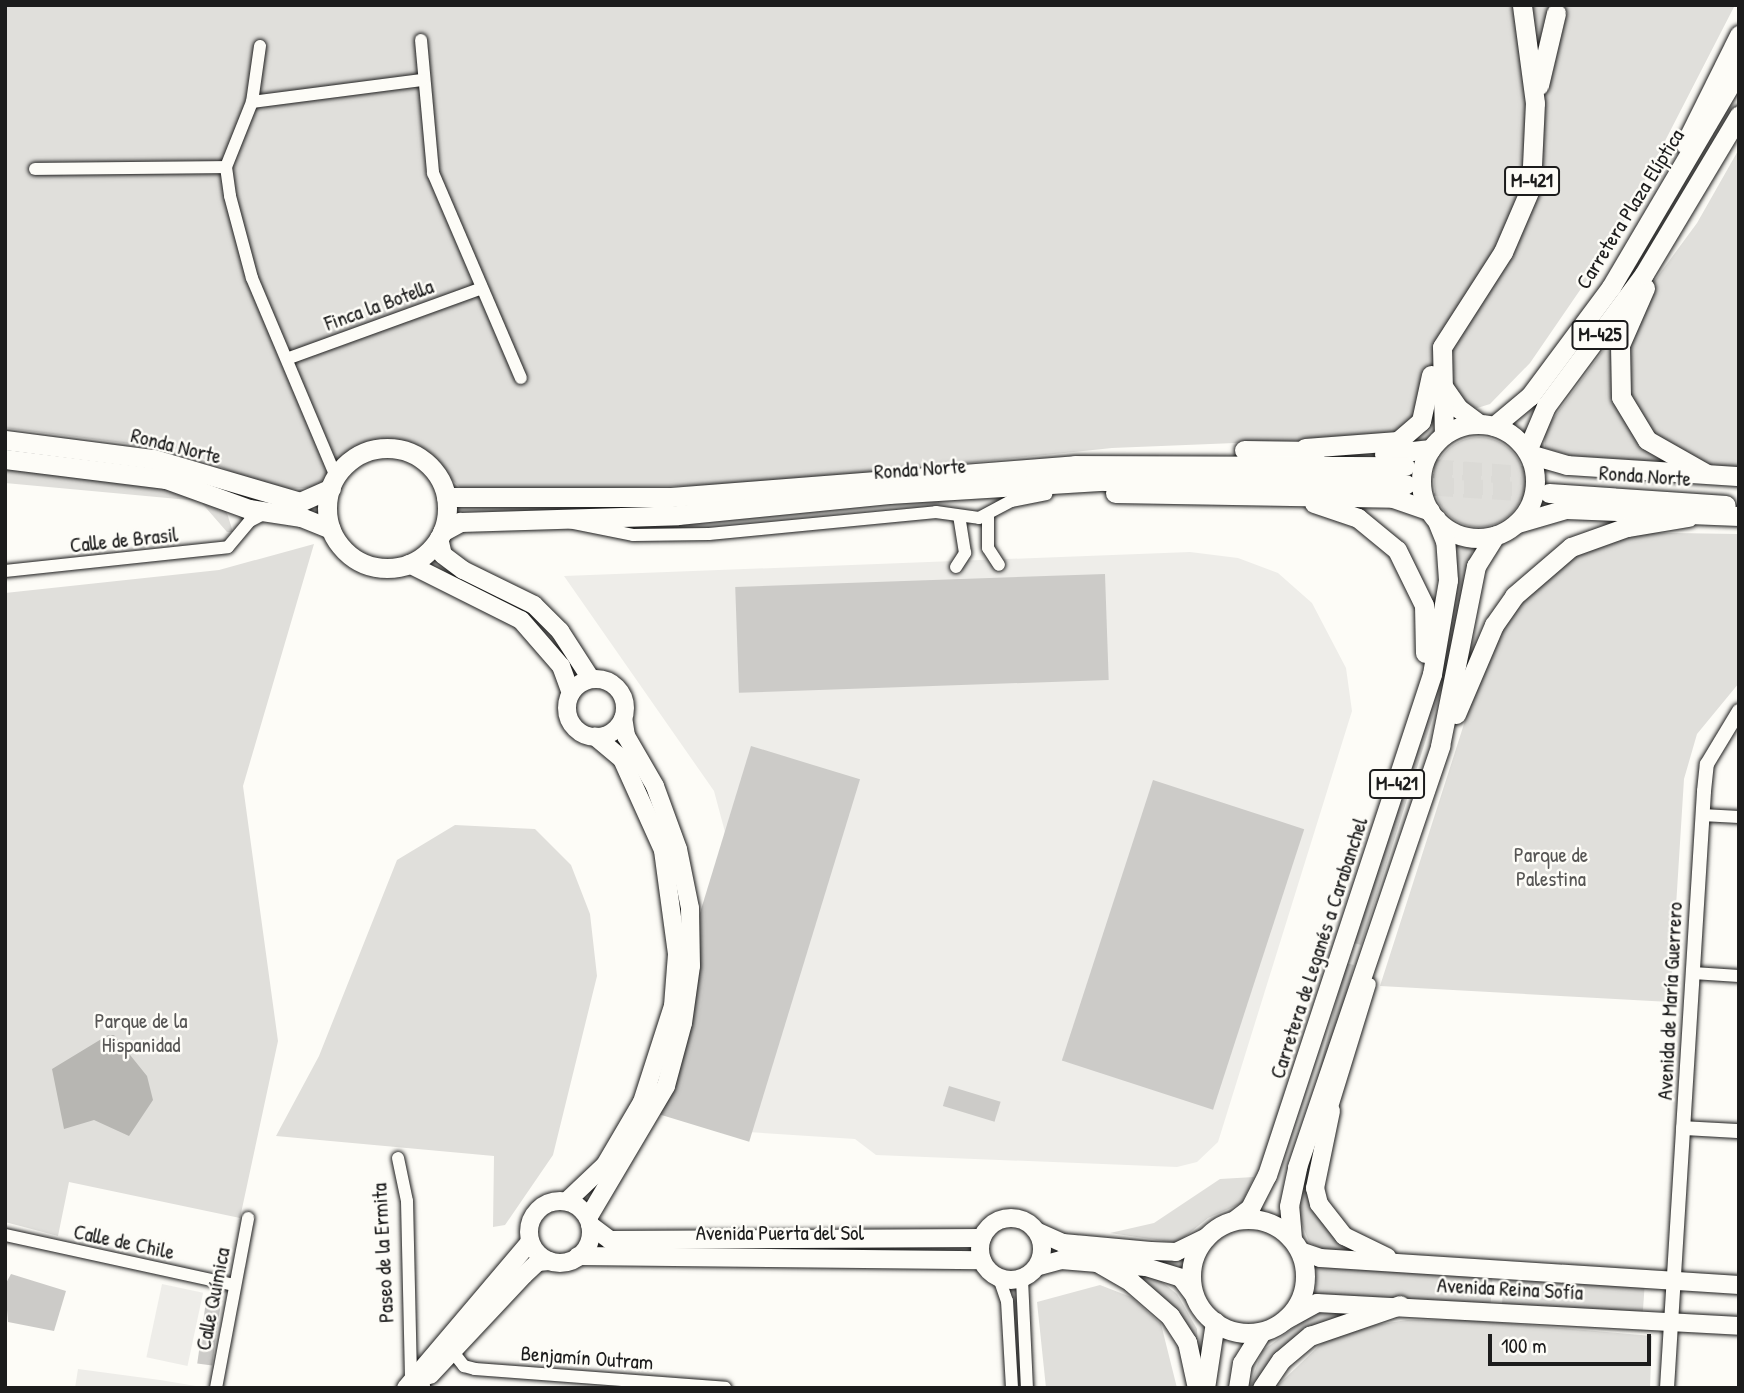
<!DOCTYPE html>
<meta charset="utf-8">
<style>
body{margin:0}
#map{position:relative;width:1744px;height:1393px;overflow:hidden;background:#fdfcf7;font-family:"Patrick Hand",sans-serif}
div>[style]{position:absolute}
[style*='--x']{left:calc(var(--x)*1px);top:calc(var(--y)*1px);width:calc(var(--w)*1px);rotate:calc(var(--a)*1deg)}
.built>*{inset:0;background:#eeede9;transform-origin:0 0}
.green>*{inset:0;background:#e0dfdb;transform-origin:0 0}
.round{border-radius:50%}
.water>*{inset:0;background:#b7b6b2}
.building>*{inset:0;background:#cccbc8;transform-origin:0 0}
.primary-tunnel>*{height:19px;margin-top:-9.5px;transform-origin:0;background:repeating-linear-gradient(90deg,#dbdad6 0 19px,transparent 0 29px)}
.roads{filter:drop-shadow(0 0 2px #1c1c1c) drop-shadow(0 0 2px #1c1c1c)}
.minor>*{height:12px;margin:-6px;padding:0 6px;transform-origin:6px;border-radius:6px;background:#fdfcf7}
.tertiary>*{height:14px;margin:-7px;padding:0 7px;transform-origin:7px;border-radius:7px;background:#fdfcf7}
.secondary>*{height:18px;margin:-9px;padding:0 9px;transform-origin:9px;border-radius:9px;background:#fdfcf7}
.secondary>.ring{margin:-9px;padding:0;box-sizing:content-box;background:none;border:18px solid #fdfcf7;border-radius:50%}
.primary>*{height:19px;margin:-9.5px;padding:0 9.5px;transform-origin:9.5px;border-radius:9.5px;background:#fdfcf7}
.primary>.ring{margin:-9.5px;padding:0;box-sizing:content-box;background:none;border:19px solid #fdfcf7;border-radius:50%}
span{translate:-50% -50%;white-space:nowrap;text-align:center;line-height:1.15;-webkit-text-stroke:5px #fdfcf7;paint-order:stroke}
.shield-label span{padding:2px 5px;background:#fdfcf7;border:2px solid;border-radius:5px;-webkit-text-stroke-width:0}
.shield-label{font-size:19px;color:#1c1c1c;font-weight:700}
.street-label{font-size:21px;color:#1c1c1c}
.park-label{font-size:21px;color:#575655}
.frame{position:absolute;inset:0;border:7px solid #1c1c1c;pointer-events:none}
.scale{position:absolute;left:1488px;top:1334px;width:163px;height:32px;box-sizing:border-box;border:4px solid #1c1c1c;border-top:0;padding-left:9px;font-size:21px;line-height:24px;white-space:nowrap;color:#1c1c1c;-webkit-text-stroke:5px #fdfcf7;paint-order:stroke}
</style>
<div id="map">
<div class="built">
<div style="clip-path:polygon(1190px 552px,1238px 558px,1278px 573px,1312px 603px,1346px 668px,1352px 711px,1218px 1142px,1197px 1162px,1177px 1167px,876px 1155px,855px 1139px,747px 1132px,723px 1112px,715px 1086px,738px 981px,737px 877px,714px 791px,564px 576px)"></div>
<div style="left:162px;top:1284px;width:42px;height:75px;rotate:12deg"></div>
<div style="clip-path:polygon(78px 1369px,160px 1380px,208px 1388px,75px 1388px)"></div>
</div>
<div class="green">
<div style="clip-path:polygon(5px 5px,1735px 5px,1613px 242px,1530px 363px,1490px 404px,1386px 437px,1112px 448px,763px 484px,464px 491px,413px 443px,371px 442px,346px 454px,316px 487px,290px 489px,238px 475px,187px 451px,5px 428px)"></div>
<div style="clip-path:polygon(1739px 149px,1739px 471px,1572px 456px,1545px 448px,1544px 431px,1697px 223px)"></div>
<div class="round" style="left:1434px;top:437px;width:90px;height:90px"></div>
<div style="clip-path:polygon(5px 465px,165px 487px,226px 510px,233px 532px,227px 532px,200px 501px,5px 483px)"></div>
<div style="clip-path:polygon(1609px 532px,1739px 534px,1739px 683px,1697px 734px,1684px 779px,1670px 1002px,1380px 986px,1488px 649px,1533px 586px)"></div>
<div style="clip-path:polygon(314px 544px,243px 786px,278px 1041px,240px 1218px,69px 1182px,58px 1236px,5px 1222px,5px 593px,219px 570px)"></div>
<div style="clip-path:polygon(1457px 546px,1473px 548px,1444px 682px,1361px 945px,1354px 943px,1456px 566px)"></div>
<div style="clip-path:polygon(455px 825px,535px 829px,571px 865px,590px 914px,597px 976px,553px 1155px,505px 1225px,493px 1227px,494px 1156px,276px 1136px,319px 1056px,397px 860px)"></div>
<div style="left:1346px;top:963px;width:8px;height:222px;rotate:14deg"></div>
<div style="clip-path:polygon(1254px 1177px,1242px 1203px,1208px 1218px,1177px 1243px,1110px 1233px,1154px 1223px,1220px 1179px)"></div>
<div style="clip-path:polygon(1300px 1190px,1311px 1192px,1352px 1252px,1321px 1249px,1309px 1242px,1298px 1214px)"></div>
<div style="left:1317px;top:1264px;width:176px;height:32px;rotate:4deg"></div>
<div style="clip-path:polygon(1130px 1275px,1157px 1278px,1177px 1294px,1197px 1329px,1198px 1362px)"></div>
<div style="left:1504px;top:1276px;width:141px;height:30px;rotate:4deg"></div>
<div style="clip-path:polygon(1100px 1285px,1131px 1297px,1161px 1324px,1177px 1388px,1046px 1388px,1037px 1302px)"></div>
<div style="clip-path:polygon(1318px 1310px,1349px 1312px,1257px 1388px,1249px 1388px,1262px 1351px)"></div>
<div style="clip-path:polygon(1469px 1320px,1652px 1336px,1650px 1388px,1275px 1388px,1324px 1341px,1362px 1327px,1407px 1320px)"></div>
</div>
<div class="water">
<div style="clip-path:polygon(108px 1035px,114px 1035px,147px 1076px,153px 1100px,129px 1136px,94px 1120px,64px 1129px,52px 1069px)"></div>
</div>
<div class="building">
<div style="left:1105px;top:574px;width:106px;height:370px;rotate:88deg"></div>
<div style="left:751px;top:746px;width:114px;height:379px;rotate:17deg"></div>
<div style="left:1153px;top:780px;width:159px;height:295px;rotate:18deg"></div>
<div style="left:949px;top:1086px;width:54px;height:21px;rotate:17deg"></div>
<div style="clip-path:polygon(11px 1274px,66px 1291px,54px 1331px,8px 1322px,5px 1285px)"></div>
<div style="left:206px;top:1301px;width:15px;height:63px;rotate:8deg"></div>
</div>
<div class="primary-tunnel">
<div style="--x:1405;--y:466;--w:144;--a:4.4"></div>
<div style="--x:1406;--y:484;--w:143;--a:3.6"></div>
</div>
<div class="roads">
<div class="minor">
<div style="--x:421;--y:40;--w:134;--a:84.8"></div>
<div style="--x:433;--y:173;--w:223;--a:66.8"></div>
<div style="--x:260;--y:46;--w:57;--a:98.1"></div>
<div style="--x:252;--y:102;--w:70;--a:111.8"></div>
<div style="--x:226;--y:167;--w:29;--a:82"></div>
<div style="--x:230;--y:196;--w:85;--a:75"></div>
<div style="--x:252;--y:278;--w:216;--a:67.1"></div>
<div style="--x:252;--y:102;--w:171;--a:-7.4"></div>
<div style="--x:35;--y:169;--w:191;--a:-0.6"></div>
<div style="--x:289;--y:358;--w:205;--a:-19.9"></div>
<div style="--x:988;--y:515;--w:33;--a:90"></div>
<div style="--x:988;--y:548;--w:20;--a:57"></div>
<div style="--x:569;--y:522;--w:65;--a:11.5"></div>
<div style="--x:633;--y:535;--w:76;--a:-0.8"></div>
<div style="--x:709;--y:534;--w:228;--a:-5.5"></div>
<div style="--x:936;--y:512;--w:43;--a:7.9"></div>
<div style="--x:979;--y:518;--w:36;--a:-28"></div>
<div style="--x:1011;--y:501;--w:36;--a:-11"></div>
<div style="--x:956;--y:567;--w:17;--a:-57"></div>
<div style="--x:965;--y:553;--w:37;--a:-99"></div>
<div style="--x:5;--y:571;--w:224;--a:-6.1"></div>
<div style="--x:228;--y:547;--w:34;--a:-50"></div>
<div style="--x:250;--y:521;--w:19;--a:-28"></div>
<div style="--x:1702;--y:815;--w:37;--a:3"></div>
<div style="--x:1693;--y:973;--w:46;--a:3.7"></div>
<div style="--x:1329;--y:1117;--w:139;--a:-72.9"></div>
<div style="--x:398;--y:1158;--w:44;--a:78.2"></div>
<div style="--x:407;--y:1201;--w:180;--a:88.7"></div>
<div style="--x:5;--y:1235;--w:235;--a:12.3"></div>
<div style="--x:999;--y:1278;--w:24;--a:71"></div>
<div style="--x:1007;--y:1301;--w:87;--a:86.7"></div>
<div style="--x:1022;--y:1279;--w:109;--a:87.4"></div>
<div style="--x:453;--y:1352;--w:18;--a:52"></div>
<div style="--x:464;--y:1366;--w:11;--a:15"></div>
<div style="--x:475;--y:1369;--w:251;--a:4.3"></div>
<div style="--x:423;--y:1367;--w:21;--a:87"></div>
<div style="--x:216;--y:1388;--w:173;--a:-79.3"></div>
</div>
<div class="tertiary">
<div style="--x:1683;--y:1128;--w:56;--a:3.1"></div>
<div style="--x:1667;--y:1388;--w:598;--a:-86.45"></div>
<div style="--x:1704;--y:791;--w:27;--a:-84"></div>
<div style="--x:1707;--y:764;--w:62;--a:-58.9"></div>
</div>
<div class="secondary">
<div style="--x:439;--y:538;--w:17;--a:77"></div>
<div style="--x:443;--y:555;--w:25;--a:37"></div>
<div style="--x:463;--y:570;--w:79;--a:26.2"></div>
<div style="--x:534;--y:605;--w:37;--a:45"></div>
<div style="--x:560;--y:631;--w:57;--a:57.1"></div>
<div style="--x:409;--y:564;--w:125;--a:26.6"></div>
<div style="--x:521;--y:620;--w:61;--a:49"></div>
<div style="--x:561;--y:666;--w:29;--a:70"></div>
<div class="ring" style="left:567px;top:679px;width:40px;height:40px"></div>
<div style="--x:1331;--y:1111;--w:79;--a:101.7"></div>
<div style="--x:1315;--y:1188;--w:16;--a:76"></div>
<div style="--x:1319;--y:1204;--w:41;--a:52"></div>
<div style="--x:1344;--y:1236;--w:48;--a:26"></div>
<div class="ring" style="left:529px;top:1201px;width:44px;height:44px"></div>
<div style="--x:567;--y:1201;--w:52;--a:-43.5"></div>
<div style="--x:605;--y:1165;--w:73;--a:-59.6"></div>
<div style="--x:642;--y:1102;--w:101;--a:-72.1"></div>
<div style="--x:673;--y:1006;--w:52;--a:-85.6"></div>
<div style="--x:677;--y:954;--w:105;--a:-97.7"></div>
<div style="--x:663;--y:850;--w:100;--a:-114.3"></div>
<div style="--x:622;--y:759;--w:35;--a:-140"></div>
<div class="ring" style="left:980px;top:1218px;width:44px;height:44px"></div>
<div style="--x:588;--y:1218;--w:153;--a:-59.4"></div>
<div style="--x:666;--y:1086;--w:65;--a:-74.9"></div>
<div style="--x:683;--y:1023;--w:58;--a:-82"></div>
<div style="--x:691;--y:966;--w:58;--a:-91"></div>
<div style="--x:690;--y:908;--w:60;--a:-101.5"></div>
<div style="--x:678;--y:849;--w:67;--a:-110.1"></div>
<div style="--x:655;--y:786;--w:58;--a:-120.1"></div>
<div style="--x:626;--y:736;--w:18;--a:-99"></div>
<div style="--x:590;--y:1225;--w:25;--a:37"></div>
<div style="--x:610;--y:1240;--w:372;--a:-0.3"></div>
<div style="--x:1038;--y:1232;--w:27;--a:24"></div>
<div style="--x:1063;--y:1243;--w:88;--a:5.2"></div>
<div style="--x:1151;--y:1251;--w:25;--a:2"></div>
<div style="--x:1176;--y:1252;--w:32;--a:-26"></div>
<div style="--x:1300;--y:1251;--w:21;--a:19"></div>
<div style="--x:1320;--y:1258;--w:420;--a:3.7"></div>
<div style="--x:578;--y:1256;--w:404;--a:0.6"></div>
<div style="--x:1039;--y:1266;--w:23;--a:-15"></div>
<div style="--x:1061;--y:1260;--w:85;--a:4.7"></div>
<div style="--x:1146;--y:1267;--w:37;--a:17"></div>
<div style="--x:1181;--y:1278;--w:21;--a:53"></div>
<div style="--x:1283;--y:1322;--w:39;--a:-29"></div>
<div style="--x:1317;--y:1303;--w:423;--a:3.1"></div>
<div style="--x:430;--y:1375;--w:137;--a:-46.8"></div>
<div style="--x:524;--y:1275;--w:19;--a:-43"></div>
<div style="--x:538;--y:1262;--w:11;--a:-5"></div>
<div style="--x:406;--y:1388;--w:192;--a:-49.7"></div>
</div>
<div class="primary">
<div style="--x:1539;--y:85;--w:74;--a:-76.7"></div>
<div style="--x:1685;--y:144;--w:122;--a:-63.6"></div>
<div style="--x:1645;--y:288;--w:62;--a:113.7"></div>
<div style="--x:1620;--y:345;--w:52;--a:88.9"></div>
<div style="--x:1621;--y:397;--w:50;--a:58.8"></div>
<div style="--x:1647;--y:440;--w:67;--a:29.6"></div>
<div style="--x:1442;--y:385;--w:28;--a:55"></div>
<div style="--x:1458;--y:408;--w:26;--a:37"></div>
<div class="ring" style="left:1421px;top:424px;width:95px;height:95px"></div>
<div style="--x:1494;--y:426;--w:47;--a:-39.8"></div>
<div style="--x:1530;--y:396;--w:136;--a:-53.4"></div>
<div style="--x:1611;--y:287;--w:252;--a:-59.5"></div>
<div style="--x:1444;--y:435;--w:88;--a:-91.3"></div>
<div style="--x:1442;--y:347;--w:113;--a:-57.3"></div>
<div style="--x:1503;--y:252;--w:71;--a:-66.7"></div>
<div style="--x:1531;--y:187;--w:84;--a:-87.3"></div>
<div style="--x:1535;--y:103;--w:98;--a:-97.6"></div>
<div style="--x:5;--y:440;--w:150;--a:7.3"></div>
<div style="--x:154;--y:459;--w:152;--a:16.4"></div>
<div style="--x:300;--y:502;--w:34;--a:-24"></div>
<div style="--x:1305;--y:448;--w:93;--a:-4.3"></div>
<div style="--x:1398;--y:441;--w:30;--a:-41"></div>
<div style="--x:1421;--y:421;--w:47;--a:-77.7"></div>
<div class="ring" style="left:327px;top:448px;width:101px;height:101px"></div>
<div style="--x:1244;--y:450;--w:72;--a:0.8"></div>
<div style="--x:1527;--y:451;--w:49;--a:-67.1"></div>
<div style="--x:1546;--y:406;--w:164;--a:-53.4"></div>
<div style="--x:1644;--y:274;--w:185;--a:-59.1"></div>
<div style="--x:1384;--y:454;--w:47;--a:-6.1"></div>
<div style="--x:1529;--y:454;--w:40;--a:16"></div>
<div style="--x:1567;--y:465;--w:172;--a:3.7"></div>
<div style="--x:5;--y:459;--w:162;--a:7.1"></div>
<div style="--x:166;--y:479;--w:88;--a:19.9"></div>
<div style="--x:249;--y:509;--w:53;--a:8.7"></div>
<div style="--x:301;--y:517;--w:32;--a:22"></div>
<div style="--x:1115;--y:493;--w:278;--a:1"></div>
<div style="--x:1393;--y:498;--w:39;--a:19"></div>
<div style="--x:1549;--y:493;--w:177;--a:3.9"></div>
<div style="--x:446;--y:497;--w:225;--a:0"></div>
<div style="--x:671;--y:497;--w:405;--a:-4.5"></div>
<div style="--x:1075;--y:465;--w:330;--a:0.2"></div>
<div style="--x:1314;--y:503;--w:46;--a:18.8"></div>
<div style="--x:1358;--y:518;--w:50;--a:39.4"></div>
<div style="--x:1397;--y:550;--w:61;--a:63.9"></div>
<div style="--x:1424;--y:605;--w:48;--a:88.8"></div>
<div style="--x:1518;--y:523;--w:50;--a:-16.3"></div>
<div style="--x:1566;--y:509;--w:173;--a:2.3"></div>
<div style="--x:442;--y:532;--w:21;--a:-29"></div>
<div style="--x:460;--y:522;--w:218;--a:-1.8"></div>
<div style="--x:678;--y:515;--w:212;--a:-5.7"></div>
<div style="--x:889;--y:494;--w:215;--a:-3.5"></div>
<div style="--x:1104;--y:481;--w:302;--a:0.6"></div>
<div style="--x:1456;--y:714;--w:97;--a:-66.9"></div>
<div style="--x:1494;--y:625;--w:35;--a:-55"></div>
<div style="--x:1514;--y:596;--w:75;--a:-40.7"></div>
<div style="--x:1571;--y:547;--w:59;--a:-19.7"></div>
<div style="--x:1627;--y:527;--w:62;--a:-9.3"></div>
<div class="ring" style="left:1191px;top:1219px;width:95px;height:95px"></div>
<div style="--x:1236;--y:1219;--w:18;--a:-38"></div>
<div style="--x:1250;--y:1208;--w:37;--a:-63"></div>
<div style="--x:1267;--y:1175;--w:527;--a:-71.77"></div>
<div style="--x:1432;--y:674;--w:95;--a:-80.3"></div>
<div style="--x:1448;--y:580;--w:39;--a:-94"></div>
<div style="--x:1445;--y:541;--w:24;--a:-112"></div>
<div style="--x:1292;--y:1238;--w:32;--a:-95"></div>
<div style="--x:1289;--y:1206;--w:40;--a:-78"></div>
<div style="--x:1297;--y:1167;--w:445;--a:-71.2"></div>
<div style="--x:1440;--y:746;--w:184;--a:-78.7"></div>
<div style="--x:1476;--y:566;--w:36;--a:-58"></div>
<div style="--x:1097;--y:1262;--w:39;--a:30"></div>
<div style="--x:1131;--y:1282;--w:52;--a:41.1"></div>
<div style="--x:1170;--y:1316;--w:31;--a:57"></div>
<div style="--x:1187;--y:1342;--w:47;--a:77.7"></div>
<div style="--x:1205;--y:1388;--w:67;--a:-81.4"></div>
<div style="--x:1238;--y:1388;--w:25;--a:-81"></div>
<div style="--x:1242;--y:1363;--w:36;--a:-58"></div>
<div style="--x:1262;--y:1388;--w:34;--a:-56"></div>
<div style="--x:1281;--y:1360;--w:38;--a:-40"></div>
<div style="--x:1310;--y:1336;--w:95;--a:-19"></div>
</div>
</div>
<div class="shield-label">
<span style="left:1532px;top:181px">M-421</span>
<span style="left:1600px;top:335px">M-425</span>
<span style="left:1397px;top:784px">M-421</span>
</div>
<div class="street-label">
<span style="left:1630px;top:209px;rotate:-58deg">Carretera Plaza Elíptica</span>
<span style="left:379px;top:305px;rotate:-20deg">Finca la Botella</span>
<span style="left:176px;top:446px;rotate:14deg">Ronda Norte</span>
<span style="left:920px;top:469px;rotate:-4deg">Ronda Norte</span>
<span style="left:1645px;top:476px;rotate:4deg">Ronda Norte</span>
<span style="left:124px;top:540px;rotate:-6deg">Calle de Brasil</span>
<span style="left:1319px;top:948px;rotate:-72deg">Carretera de Leganés a Carabanchel</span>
<span style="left:1670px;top:1001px;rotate:-87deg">Avenida de María Guerrero</span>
<span style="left:780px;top:1233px">Avenida Puerta del Sol</span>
<span style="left:124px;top:1242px;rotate:12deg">Calle de Chile</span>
<span style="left:383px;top:1253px;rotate:-93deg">Paseo de la Ermita</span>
<span style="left:1510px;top:1289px;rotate:3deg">Avenida Reina Sofía</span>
<span style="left:213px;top:1299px;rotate:-79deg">Calle Química</span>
<span style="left:587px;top:1358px;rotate:4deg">Benjamín Outram</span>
</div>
<div class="park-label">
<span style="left:1551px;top:867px">Parque de<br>Palestina</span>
<span style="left:141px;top:1033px">Parque de la<br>Hispanidad</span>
</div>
<div class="frame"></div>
<div class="scale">100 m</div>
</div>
